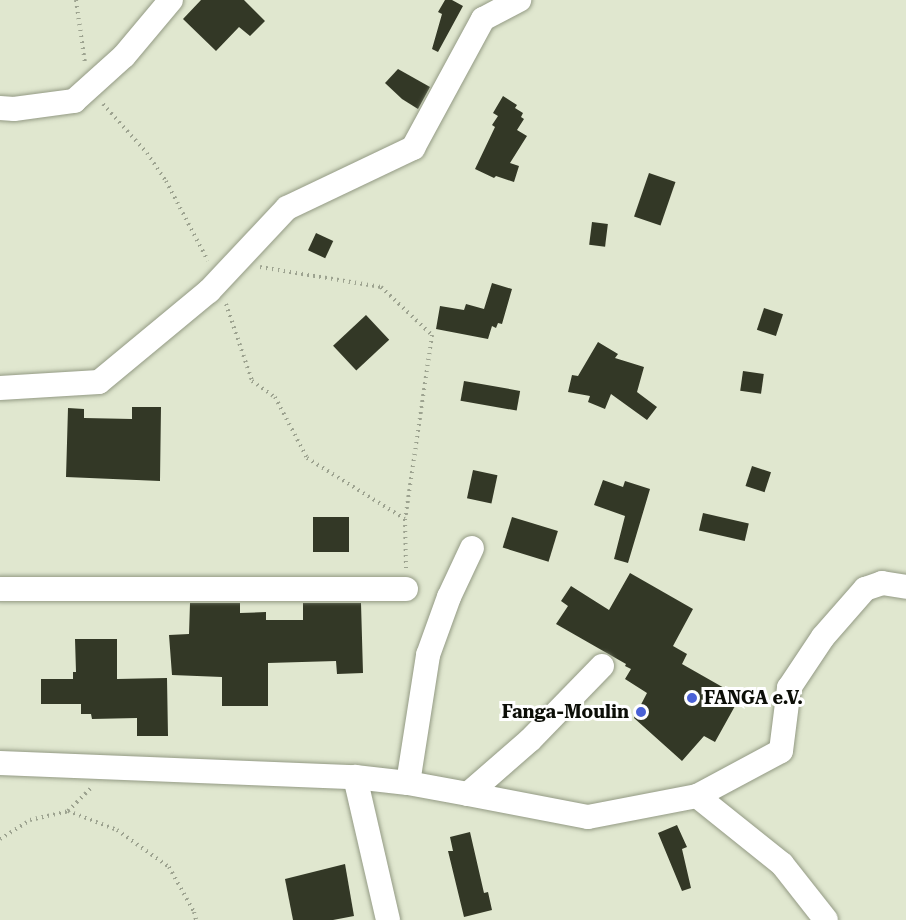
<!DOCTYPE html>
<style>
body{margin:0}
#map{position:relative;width:906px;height:920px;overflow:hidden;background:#e0e7cf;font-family:"Roboto Serif",serif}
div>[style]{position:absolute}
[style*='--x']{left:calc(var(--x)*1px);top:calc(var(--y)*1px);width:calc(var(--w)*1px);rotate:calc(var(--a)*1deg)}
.building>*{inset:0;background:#333826;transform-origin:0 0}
.path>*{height:4px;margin-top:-2px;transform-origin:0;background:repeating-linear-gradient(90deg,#9da390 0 1.5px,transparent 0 6px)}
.roads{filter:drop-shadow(0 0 2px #939a84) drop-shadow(0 0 2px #939a84)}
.minor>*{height:24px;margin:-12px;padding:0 12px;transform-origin:12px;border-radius:12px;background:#fff}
.dots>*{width:16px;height:16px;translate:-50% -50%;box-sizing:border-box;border:3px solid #fff;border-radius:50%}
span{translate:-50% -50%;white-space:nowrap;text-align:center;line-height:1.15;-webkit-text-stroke:6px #fff;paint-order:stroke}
.poi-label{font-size:18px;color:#0c0e07;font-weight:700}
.left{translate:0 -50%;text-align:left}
.right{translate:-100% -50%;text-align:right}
</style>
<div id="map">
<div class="building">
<div style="clip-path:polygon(201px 0,244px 0,265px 21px,250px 36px,239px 27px,216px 51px,183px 19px)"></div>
<div style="clip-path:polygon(445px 0,452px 0,463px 6px,438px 52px,432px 49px,442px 14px,438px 12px)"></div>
<div style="clip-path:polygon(398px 69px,430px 87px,418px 109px,402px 99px,385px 83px)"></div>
<div style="clip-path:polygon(503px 96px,517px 105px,515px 108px,523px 113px,521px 117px,524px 119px,517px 130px,527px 136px,510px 163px,519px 166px,514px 182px,496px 176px,494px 178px,475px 169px,495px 127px,492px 125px,498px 116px,493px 113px)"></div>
<div style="left:649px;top:173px;width:28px;height:46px;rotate:19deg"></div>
<div style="left:592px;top:222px;width:16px;height:23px;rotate:7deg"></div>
<div style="left:316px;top:233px;width:19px;height:19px;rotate:25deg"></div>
<div style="clip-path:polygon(492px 283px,512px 289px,502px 324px,498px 323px,496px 328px,492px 326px,488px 339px,436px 329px,440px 306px,464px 310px,466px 304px,484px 309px)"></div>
<div style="left:764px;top:308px;width:20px;height:23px;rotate:18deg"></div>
<div style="left:366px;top:315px;width:34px;height:45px;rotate:47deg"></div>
<div style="clip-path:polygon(598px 342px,618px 354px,615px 358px,644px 367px,637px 392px,657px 407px,647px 420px,611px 394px,605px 409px,588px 402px,590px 396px,568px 392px,572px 375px,578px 376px)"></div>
<div style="left:743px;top:371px;width:21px;height:20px;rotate:8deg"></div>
<div style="left:464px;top:381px;width:57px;height:20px;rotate:10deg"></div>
<div style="clip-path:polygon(132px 407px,161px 407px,160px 481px,66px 477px,68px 408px,84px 409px,84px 418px,132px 419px)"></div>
<div style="left:752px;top:466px;width:20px;height:21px;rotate:18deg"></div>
<div style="left:473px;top:470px;width:25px;height:29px;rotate:12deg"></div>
<div style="clip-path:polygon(603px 480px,623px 487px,625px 481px,650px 489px,628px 563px,614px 559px,625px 516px,594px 505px)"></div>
<div style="left:703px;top:513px;width:47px;height:18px;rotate:13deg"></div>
<div style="left:349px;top:517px;width:35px;height:36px;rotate:90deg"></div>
<div style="left:512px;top:517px;width:48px;height:32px;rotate:17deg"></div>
<div style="clip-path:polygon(630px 573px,693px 609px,673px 646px,687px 654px,682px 664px,740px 697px,715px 742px,704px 736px,682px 761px,634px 718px,647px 693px,625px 679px,631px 669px,625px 666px,626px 664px,556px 624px,568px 606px,561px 601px,571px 586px,609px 610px)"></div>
<div style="clip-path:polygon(190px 603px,240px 603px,240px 613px,266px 612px,266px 620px,303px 620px,303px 603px,361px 603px,363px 673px,337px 674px,336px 661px,268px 663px,268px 706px,222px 706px,222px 677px,172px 675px,169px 635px,189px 634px)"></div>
<div style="clip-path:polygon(75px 639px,117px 639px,117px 679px,167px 678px,168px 736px,137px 736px,137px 718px,92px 719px,91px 714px,81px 714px,81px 704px,41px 704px,41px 679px,73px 679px,73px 672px,76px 672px)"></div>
<div style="clip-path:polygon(677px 825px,687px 847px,682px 849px,691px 888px,682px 891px,658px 833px)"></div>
<div style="clip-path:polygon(470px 832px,484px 893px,488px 892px,492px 910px,464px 917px,448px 851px,453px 851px,450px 837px)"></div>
<div style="clip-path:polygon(345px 864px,354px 916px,333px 920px,293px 920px,285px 879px)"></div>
</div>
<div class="path">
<div style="--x:76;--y:0;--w:64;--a:81.9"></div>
<div style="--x:103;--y:104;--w:66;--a:48.1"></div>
<div style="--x:147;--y:153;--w:34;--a:56"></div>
<div style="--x:166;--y:181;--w:90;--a:62.3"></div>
<div style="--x:260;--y:267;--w:123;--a:9.4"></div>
<div style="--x:381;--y:287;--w:70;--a:43.3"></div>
<div style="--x:432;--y:335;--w:186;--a:98.3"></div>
<div style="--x:405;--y:519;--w:49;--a:88.8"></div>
<div style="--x:226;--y:304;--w:81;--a:71.3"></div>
<div style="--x:252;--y:381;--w:28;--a:35"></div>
<div style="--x:275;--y:397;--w:69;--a:62.3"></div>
<div style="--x:307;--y:458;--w:115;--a:31.9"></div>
<div style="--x:68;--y:811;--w:33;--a:-45"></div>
<div style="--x:0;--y:839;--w:36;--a:-32"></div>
<div style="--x:30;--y:820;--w:39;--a:-13"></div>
<div style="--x:68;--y:811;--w:53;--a:21.2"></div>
<div style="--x:117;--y:830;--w:64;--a:35.4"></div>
<div style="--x:169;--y:867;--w:51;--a:60.9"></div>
<div style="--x:194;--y:912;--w:8;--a:76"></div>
</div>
<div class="roads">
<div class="minor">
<div style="--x:0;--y:108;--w:14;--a:4"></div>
<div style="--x:14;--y:109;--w:61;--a:-7.6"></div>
<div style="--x:74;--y:101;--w:67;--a:-42"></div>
<div style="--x:124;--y:56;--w:73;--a:-50"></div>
<div style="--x:0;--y:388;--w:99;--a:-3.5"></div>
<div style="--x:99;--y:382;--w:143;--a:-39.6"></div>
<div style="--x:209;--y:291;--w:114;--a:-46.8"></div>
<div style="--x:287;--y:208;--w:140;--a:-25.5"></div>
<div style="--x:413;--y:148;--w:147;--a:-61.5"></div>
<div style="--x:483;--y:19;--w:41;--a:-27.8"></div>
<div style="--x:0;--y:589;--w:406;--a:0"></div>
<div style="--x:602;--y:666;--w:103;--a:134.2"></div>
<div style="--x:530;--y:740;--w:82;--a:138.9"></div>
<div style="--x:468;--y:794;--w:122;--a:10.9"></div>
<div style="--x:588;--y:817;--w:111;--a:-10.9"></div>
<div style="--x:697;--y:796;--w:95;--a:-28.2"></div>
<div style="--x:781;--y:751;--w:64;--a:-82.8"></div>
<div style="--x:789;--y:688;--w:61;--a:-56.3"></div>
<div style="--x:823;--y:637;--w:64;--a:-48.8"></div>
<div style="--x:865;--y:589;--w:18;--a:-19"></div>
<div style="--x:882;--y:583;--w:24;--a:9"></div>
<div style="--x:0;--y:763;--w:355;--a:2.3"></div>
<div style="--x:355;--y:777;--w:53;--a:6.5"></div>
<div style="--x:408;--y:783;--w:61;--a:10.4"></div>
<div style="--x:355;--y:777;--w:147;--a:77"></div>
<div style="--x:408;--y:783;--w:130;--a:-81.1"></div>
<div style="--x:428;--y:655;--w:62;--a:-70.1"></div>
<div style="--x:449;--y:597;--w:54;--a:-64.9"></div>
<div style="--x:697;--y:796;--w:109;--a:38.7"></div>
<div style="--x:782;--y:864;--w:71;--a:51.8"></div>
</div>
</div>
<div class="dots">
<div style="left:692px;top:698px;background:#4a61d6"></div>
<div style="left:641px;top:712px;background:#4a61d6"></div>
</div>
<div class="poi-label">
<span class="left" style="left:704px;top:698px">FANGA e.V.</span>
<span class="right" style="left:629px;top:712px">Fanga-Moulin</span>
</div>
</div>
